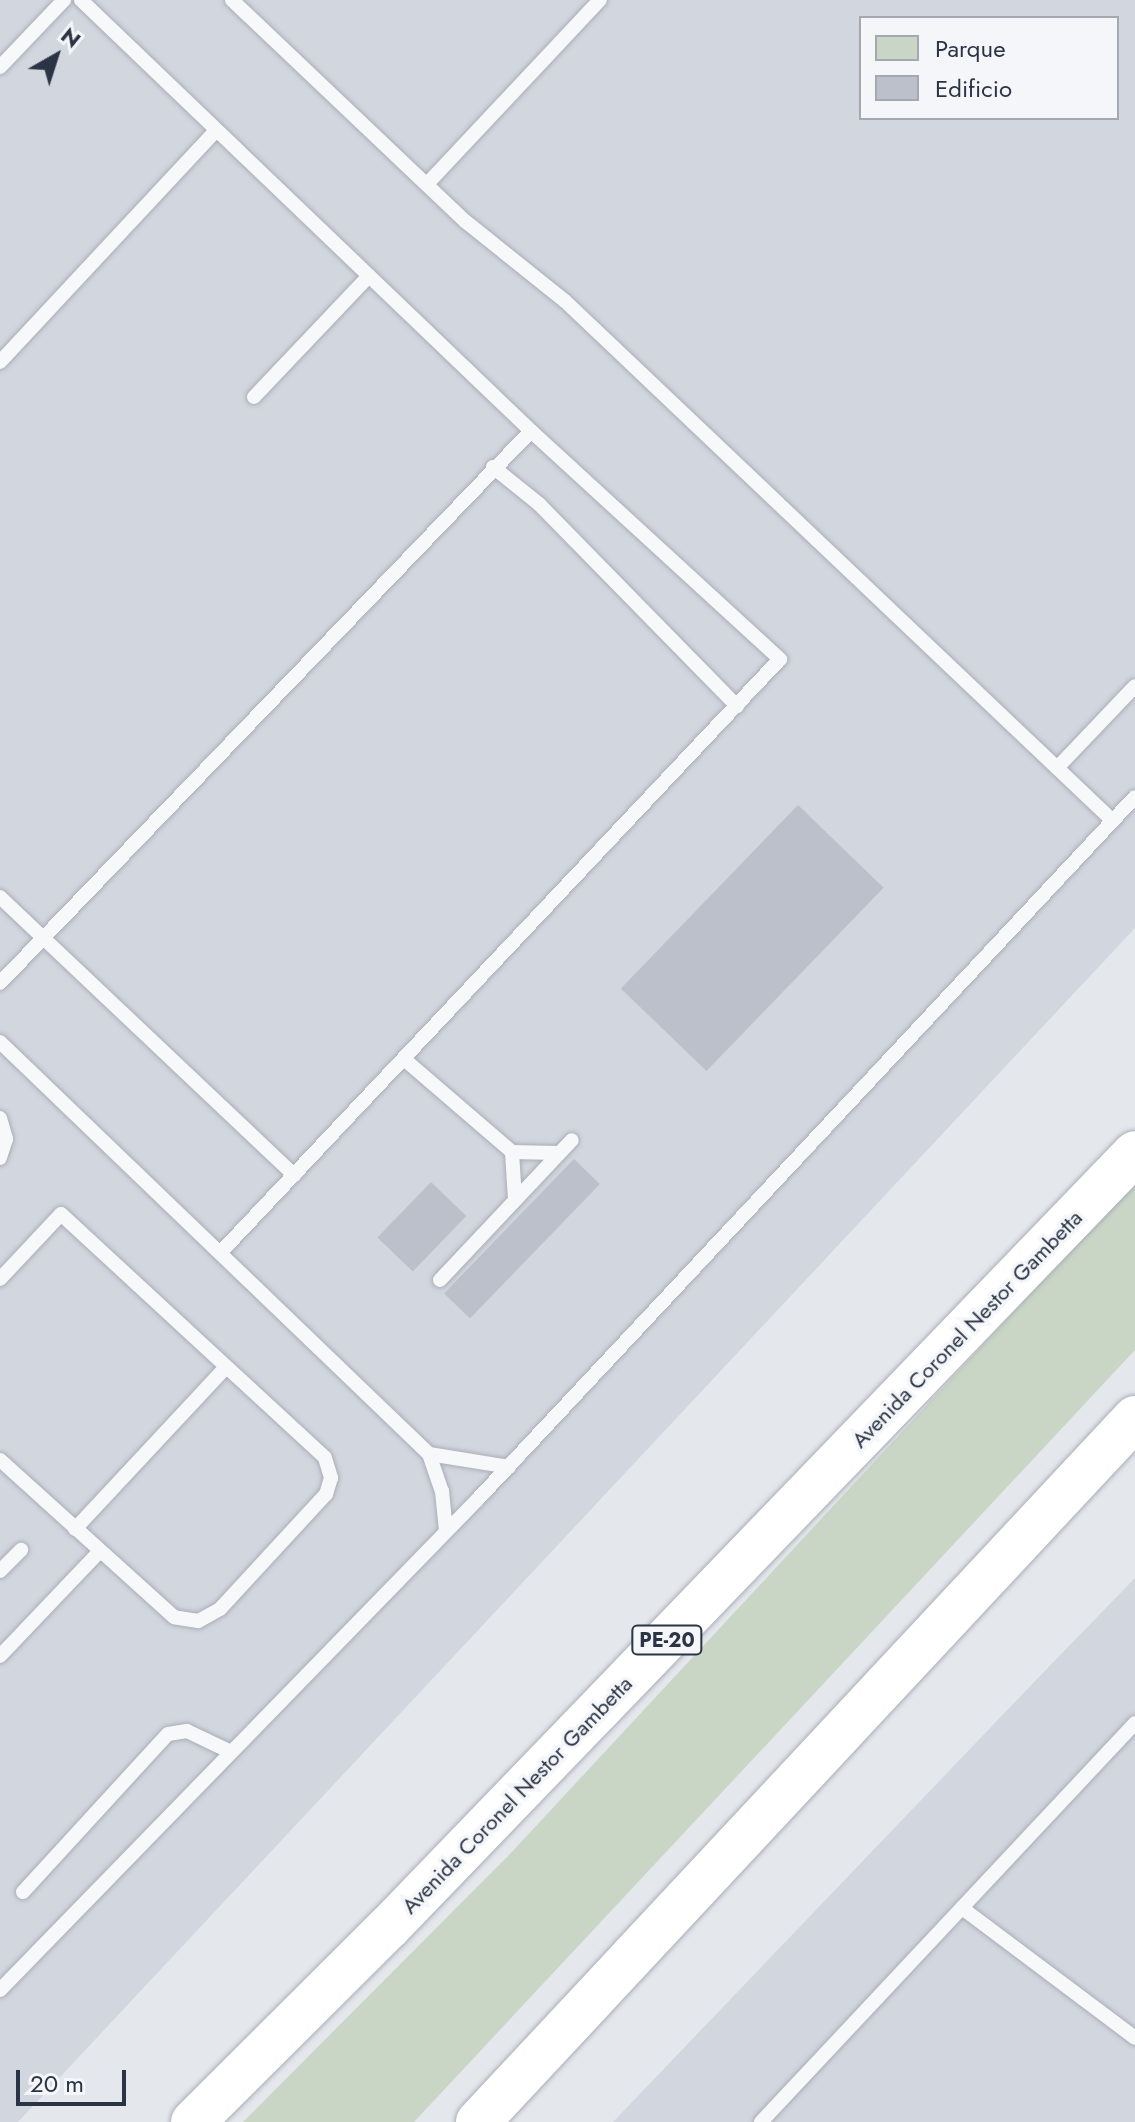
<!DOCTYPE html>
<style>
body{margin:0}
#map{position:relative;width:1135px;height:2122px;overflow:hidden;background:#e4e7ec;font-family:Jost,sans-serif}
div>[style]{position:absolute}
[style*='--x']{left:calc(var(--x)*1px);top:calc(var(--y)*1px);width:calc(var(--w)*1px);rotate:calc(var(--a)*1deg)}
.built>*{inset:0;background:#d2d6de}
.green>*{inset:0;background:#c9d6c5}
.building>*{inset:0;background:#bbc0ca;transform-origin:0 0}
.roads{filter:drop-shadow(0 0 2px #a9aeb7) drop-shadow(0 0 2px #a9aeb7)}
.lane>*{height:14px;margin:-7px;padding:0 7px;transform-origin:7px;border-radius:7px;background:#f7f8fa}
.highway>*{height:44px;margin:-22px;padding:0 22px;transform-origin:22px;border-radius:22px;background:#fff}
span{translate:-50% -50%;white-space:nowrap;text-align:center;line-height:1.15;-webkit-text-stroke:7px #f4f6f9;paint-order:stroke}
.shield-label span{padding:2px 6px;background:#f4f6f9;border:2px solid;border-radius:6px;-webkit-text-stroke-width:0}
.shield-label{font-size:20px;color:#2b3445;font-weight:700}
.street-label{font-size:22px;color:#2b3445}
.legend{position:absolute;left:859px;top:16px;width:260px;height:104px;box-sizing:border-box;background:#f4f6f9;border:2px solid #a4a8b1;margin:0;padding:10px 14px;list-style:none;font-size:24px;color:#2b3445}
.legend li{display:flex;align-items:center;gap:16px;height:40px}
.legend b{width:40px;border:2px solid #a4a8b1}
.north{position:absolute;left:16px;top:16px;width:80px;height:80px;-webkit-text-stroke:6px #f4f6f9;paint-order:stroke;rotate:39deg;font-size:22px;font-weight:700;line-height:32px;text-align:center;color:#2b3445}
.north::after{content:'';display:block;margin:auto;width:28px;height:36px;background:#2b3445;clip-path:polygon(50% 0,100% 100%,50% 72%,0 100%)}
.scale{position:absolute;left:16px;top:2070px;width:110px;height:36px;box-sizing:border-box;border:4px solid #2b3445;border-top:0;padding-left:10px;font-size:24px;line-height:28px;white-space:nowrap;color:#2b3445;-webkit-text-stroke:6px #f4f6f9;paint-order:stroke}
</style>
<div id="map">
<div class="built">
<div style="clip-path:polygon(evenodd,0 0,1135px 0,1135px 928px,18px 2122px,0 2122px,0 0,861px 18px,1117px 18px,1117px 118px,861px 118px,861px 18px)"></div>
<div style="clip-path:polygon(1135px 1578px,1135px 2122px,613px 2122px,1037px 1679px)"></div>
</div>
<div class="green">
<div style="clip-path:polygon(1135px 1181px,1135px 1350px,414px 2122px,243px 2122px,510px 1854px)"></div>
</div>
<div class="building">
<div style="left:798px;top:805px;width:119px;height:255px;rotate:44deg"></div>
<div style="left:574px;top:1159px;width:36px;height:187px;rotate:44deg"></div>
<div style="left:431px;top:1182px;width:49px;height:77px;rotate:44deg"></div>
</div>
<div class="roads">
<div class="lane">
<div style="--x:81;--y:0;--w:623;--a:43.76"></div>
<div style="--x:531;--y:431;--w:338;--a:42.5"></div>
<div style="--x:780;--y:659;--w:816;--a:133.31"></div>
<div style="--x:232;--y:0;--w:321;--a:43.5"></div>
<div style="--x:465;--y:221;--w:128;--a:38.7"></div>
<div style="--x:565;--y:301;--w:755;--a:43.5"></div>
<div style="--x:0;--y:67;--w:93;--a:-46.3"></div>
<div style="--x:428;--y:183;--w:251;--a:-46.8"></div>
<div style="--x:0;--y:362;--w:317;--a:-47"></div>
<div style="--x:254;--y:397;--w:167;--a:-46.5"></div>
<div style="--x:493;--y:467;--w:59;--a:38.8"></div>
<div style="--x:539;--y:504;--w:283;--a:45.6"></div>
<div style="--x:1057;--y:768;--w:113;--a:-46.4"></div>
<div style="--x:0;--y:897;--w:405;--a:43.4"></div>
<div style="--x:0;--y:983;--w:766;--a:-46.11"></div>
<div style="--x:0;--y:1042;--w:595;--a:43.84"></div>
<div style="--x:429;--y:1454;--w:39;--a:71"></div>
<div style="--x:442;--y:1491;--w:40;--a:84.3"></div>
<div style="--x:404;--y:1059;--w:143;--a:40.7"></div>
<div style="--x:512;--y:1152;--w:46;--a:1.2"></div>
<div style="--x:0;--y:1118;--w:22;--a:74"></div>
<div style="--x:6;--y:1139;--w:20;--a:108"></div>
<div style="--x:512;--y:1152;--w:48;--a:86.4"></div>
<div style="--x:0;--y:1279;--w:89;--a:-46.8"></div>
<div style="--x:61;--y:1214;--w:359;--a:42.7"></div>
<div style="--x:325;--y:1458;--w:21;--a:73"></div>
<div style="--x:331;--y:1478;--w:17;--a:107"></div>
<div style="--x:326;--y:1494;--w:156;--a:132.7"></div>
<div style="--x:220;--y:1609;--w:25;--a:151"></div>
<div style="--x:198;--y:1621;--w:24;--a:-171"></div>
<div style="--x:174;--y:1617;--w:234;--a:-137.9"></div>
<div style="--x:440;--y:1280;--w:192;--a:-46.7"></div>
<div style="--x:429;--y:1454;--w:81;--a:9.2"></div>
<div style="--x:75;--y:1529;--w:220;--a:-47"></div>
<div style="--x:0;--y:1571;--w:30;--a:-45"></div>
<div style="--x:0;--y:1656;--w:145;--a:-46.4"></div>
<div style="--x:23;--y:1892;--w:214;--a:-47.5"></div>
<div style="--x:168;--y:1734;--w:19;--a:-9"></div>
<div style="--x:187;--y:1731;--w:49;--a:25.5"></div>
<div style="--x:962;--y:1908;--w:216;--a:36.9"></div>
<div style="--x:0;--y:1990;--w:685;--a:-45.77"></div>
<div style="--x:478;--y:1499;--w:961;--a:-46.9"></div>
<div style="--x:761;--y:2122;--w:547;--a:-46.85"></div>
</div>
<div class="highway">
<div style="--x:193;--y:2122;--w:275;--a:-44.9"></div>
<div style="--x:388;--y:1928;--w:1076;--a:-46.05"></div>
<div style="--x:478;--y:2122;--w:963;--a:-46.98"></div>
</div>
</div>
<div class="shield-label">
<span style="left:667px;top:1640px">PE-20</span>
</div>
<div class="street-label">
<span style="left:967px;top:1329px;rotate:-46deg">Avenida Coronel Nestor Gambetta</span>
<span style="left:517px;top:1795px;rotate:-46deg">Avenida Coronel Nestor Gambetta</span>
</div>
<ul class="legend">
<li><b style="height:22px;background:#c9d6c5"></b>Parque</li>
<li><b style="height:22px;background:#bbc0ca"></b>Edificio</li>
</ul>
<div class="north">N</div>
<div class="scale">20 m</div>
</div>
